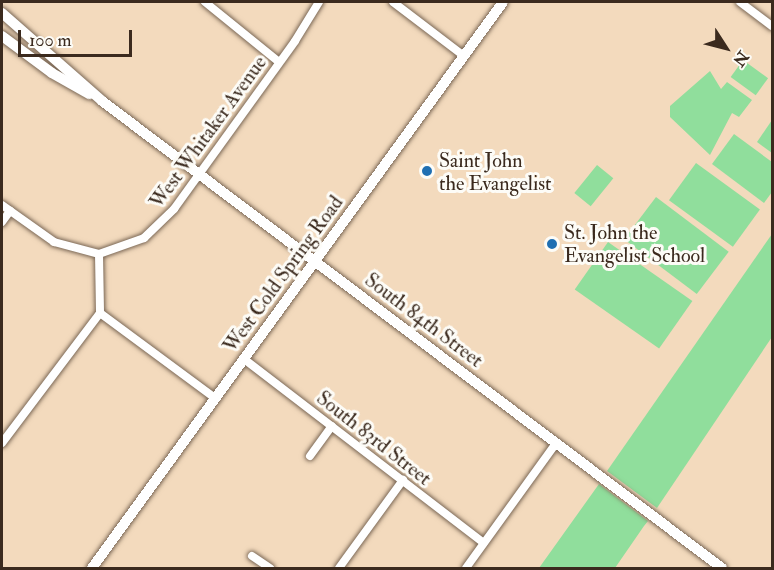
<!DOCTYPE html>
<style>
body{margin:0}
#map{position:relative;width:774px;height:570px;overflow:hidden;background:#f3dabd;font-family:"IM FELL Double Pica",serif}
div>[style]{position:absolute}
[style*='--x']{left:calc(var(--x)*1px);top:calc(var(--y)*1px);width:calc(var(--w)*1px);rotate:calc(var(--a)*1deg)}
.green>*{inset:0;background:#90de9c;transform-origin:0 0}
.roads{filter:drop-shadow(0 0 2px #7b6856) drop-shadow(0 0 2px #7b6856)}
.minor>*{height:8px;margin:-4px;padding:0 4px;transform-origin:4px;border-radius:4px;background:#fff}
.tertiary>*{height:10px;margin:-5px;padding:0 5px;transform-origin:5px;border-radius:5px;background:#fff}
.dots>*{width:16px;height:16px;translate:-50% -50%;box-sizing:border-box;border:3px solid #fdfcf7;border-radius:50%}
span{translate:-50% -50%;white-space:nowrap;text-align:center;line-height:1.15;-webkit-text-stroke:6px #fdfcf7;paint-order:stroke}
.street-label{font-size:20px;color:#3b2a1e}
.poi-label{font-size:20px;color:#3b2a1e}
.left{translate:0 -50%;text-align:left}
.frame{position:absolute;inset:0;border:3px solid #3b2a1e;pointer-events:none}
.north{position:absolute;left:696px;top:18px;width:60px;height:60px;-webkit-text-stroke:4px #fdfcf7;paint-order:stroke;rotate:126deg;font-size:16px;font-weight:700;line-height:24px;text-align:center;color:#3b2a1e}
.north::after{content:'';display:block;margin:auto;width:21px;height:27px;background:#3b2a1e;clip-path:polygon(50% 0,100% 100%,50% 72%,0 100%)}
.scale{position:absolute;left:18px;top:30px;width:114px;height:27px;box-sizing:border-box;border:3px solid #3b2a1e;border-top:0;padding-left:8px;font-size:18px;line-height:21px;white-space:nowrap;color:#3b2a1e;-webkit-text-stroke:4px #fdfcf7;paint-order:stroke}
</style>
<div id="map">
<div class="green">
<div style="left:743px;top:60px;width:31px;height:21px;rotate:36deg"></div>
<div style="clip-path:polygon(710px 71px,721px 89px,727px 82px,752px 100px,739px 117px,732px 113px,710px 155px,670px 117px,670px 106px)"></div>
<div style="clip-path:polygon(772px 120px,772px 153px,757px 142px)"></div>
<div style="clip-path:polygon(734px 134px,772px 162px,772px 192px,764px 203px,712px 164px)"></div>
<div style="left:696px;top:163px;width:79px;height:46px;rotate:36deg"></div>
<div style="left:597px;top:165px;width:21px;height:36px;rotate:39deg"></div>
<div style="left:656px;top:197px;width:91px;height:53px;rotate:37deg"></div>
<div style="clip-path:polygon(772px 234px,772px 337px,657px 508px,607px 471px)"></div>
<div style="left:608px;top:242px;width:103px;height:58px;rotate:35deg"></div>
<div style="clip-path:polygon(599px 484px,648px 521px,644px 526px,615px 568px,539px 568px)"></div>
</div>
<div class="roads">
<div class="minor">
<div style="--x:205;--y:2;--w:95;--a:39"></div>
<div style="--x:393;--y:2;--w:89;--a:37.3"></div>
<div style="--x:740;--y:2;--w:40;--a:37"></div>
<div style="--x:2;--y:205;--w:64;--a:35.4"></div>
<div style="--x:54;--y:242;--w:47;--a:14.9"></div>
<div style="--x:99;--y:254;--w:48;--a:-19.6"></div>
<div style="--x:144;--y:238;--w:42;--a:-44"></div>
<div style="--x:174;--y:209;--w:207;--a:-54.2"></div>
<div style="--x:295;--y:41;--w:46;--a:-58.4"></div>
<div style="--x:2;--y:222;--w:14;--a:-54"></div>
<div style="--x:99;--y:254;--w:59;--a:89"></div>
<div style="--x:100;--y:313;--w:143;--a:36.5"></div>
<div style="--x:244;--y:359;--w:302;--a:37.5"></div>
<div style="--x:2;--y:443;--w:163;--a:-53"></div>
<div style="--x:310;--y:456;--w:37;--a:-54"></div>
<div style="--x:252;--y:556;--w:22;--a:34"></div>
<div style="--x:339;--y:568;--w:109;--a:-54"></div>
<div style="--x:466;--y:568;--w:154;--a:-54.2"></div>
</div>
<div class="tertiary">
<div style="--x:2;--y:13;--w:133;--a:41.3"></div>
<div style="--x:102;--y:101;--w:776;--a:36.99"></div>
<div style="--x:2;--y:36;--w:62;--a:36.5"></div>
<div style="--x:52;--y:73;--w:43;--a:29.6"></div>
<div style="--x:92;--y:568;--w:699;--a:-54.01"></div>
</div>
</div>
<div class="dots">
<div style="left:427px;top:171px;background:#1f6fb2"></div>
<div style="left:552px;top:244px;background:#1f6fb2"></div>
</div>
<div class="street-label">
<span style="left:208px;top:132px;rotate:-54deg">West Whitaker Avenue</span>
<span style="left:283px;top:274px;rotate:-54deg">West Cold Spring Road</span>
<span style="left:424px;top:320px;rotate:37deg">South 84th Street</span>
<span style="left:374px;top:438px;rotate:38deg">South 83rd Street</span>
</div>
<div class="poi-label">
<span class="left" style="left:439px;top:172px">Saint John<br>the Evangelist</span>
<span class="left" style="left:564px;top:244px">St. John the<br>Evangelist School</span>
</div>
<div class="frame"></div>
<div class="north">N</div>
<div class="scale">100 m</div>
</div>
